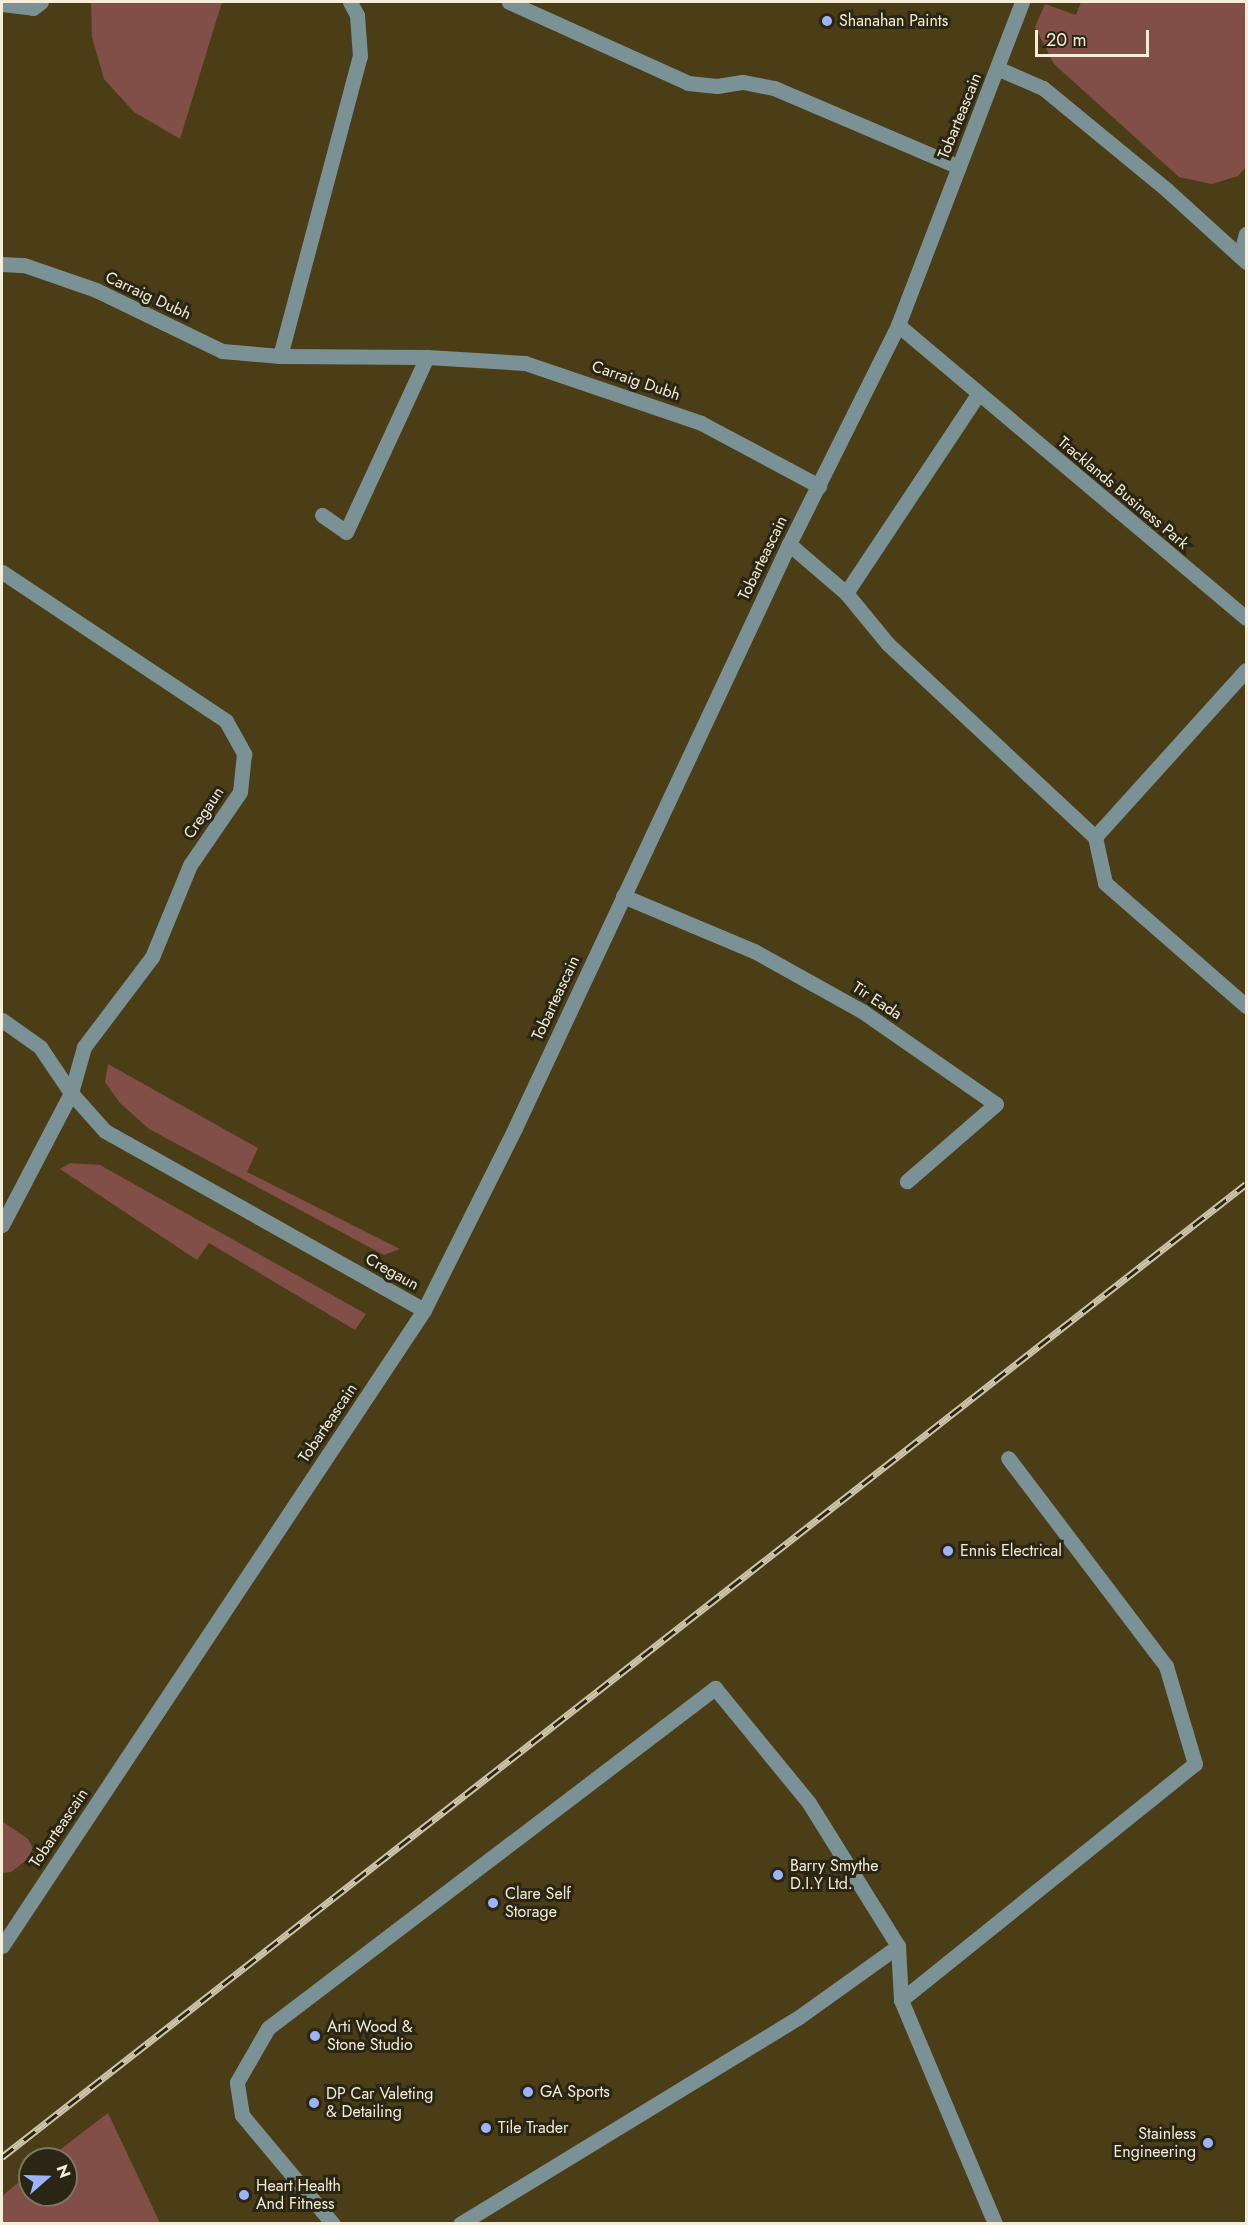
<!DOCTYPE html>
<style>
body{margin:0}
#map{position:relative;width:1248px;height:2225px;overflow:hidden;background:#4b3d15;font-family:Jost,sans-serif}
div>[style]{position:absolute}
[style*='--x']{left:calc(var(--x)*1px);top:calc(var(--y)*1px);width:calc(var(--w)*1px);rotate:calc(var(--a)*1deg)}
.green>*{inset:0;background:#814f48}
.minor>*{height:15px;margin:-7.5px;padding:0 7.5px;transform-origin:7.5px;border-radius:7.5px;background:#7a9195}
.rail>*{height:7px;margin-top:-3.5px;transform-origin:0;background:repeating-linear-gradient(90deg,#2b2514 0 14px,#cec4aa 0 28px);box-sizing:border-box;border-block:2px solid #cec4aa}
.dots>*{width:16px;height:16px;translate:-50% -50%;box-sizing:border-box;border:3px solid #2b2514;border-radius:50%}
span{translate:-50% -50%;white-space:nowrap;text-align:center;line-height:1.15;-webkit-text-stroke:6px #2b2514;paint-order:stroke}
.poi-label{font-size:16px;color:#f5edd7}
.left{translate:0 -50%;text-align:left}
.right{translate:-100% -50%;text-align:right}
.street-label{font-size:16px;color:#f5edd7}
.frame{position:absolute;inset:0;border:3px solid #f5edd7;pointer-events:none}
.north{position:absolute;left:18px;top:2147px;width:60px;height:60px;box-sizing:border-box;background:#2b2514;border:2px solid #7c7562;border-radius:50%;rotate:70deg;font-size:16px;font-weight:700;line-height:24px;text-align:center;color:#f5edd7}
.north::after{content:'';display:block;margin:auto;width:21px;height:27px;background:#9bb4fd;clip-path:polygon(50% 0,100% 100%,50% 72%,0 100%)}
.scale{position:absolute;left:1035px;top:30px;width:114px;height:27px;box-sizing:border-box;border:3px solid #f5edd7;border-top:0;padding-left:8px;font-size:18px;line-height:21px;white-space:nowrap;color:#f5edd7;-webkit-text-stroke:4px #2b2514;paint-order:stroke}
</style>
<div id="map">
<div class="green">
<div style="clip-path:polygon(91px 2px,222px 2px,180px 139px,134px 112px,104px 79px,92px 37px)"></div>
<div style="clip-path:polygon(1081px 2px,1246px 2px,1246px 167px,1238px 176px,1212px 184px,1179px 177px,1054px 64px,1035px 27px,1045px 4px,1076px 15px)"></div>
<div style="clip-path:polygon(108px 1064px,258px 1148px,247px 1172px,400px 1249px,384px 1255px,149px 1129px,120px 1103px,105px 1082px)"></div>
<div style="clip-path:polygon(70px 1163px,100px 1165px,366px 1314px,355px 1330px,209px 1243px,197px 1260px,60px 1169px)"></div>
<div style="clip-path:polygon(2px 1821px,28px 1839px,33px 1848px,28px 1859px,11px 1872px,2px 1873px)"></div>
<div style="clip-path:polygon(108px 2113px,160px 2223px,2px 2223px,2px 2196px,30px 2173px,30px 2195px,66px 2195px,66px 2159px,48px 2159px)"></div>
</div>
<div class="minor">
<div style="--x:509;--y:2;--w:196;--a:24.3"></div>
<div style="--x:688;--y:83;--w:29;--a:6"></div>
<div style="--x:717;--y:86;--w:26;--a:-9"></div>
<div style="--x:743;--y:82;--w:32;--a:11"></div>
<div style="--x:774;--y:88;--w:201;--a:23.1"></div>
<div style="--x:2;--y:4;--w:31;--a:7"></div>
<div style="--x:33;--y:8;--w:10;--a:-37"></div>
<div style="--x:999;--y:69;--w:48;--a:23.4"></div>
<div style="--x:1043;--y:88;--w:161;--a:39.4"></div>
<div style="--x:1167;--y:190;--w:107;--a:42.3"></div>
<div style="--x:1240;--y:256;--w:23;--a:-75"></div>
<div style="--x:2;--y:264;--w:22;--a:3"></div>
<div style="--x:24;--y:265;--w:76;--a:19.1"></div>
<div style="--x:96;--y:290;--w:140;--a:25.8"></div>
<div style="--x:222;--y:351;--w:58;--a:4.9"></div>
<div style="--x:280;--y:356;--w:310;--a:-75.1"></div>
<div style="--x:360;--y:56;--w:41;--a:-94.2"></div>
<div style="--x:357;--y:15;--w:15;--a:-118"></div>
<div style="--x:898;--y:325;--w:455;--a:40.1"></div>
<div style="--x:280;--y:356;--w:147;--a:0.4"></div>
<div style="--x:322;--y:515;--w:29;--a:35"></div>
<div style="--x:346;--y:532;--w:193;--a:-65.2"></div>
<div style="--x:427;--y:357;--w:98;--a:3.5"></div>
<div style="--x:525;--y:363;--w:186;--a:18.8"></div>
<div style="--x:701;--y:423;--w:134;--a:28.1"></div>
<div style="--x:789;--y:544;--w:75;--a:40.7"></div>
<div style="--x:846;--y:593;--w:66;--a:50.5"></div>
<div style="--x:888;--y:644;--w:283;--a:43"></div>
<div style="--x:1095;--y:837;--w:47;--a:77.7"></div>
<div style="--x:1105;--y:883;--w:187;--a:41.1"></div>
<div style="--x:2;--y:572;--w:269;--a:33.6"></div>
<div style="--x:226;--y:721;--w:38;--a:61"></div>
<div style="--x:244;--y:754;--w:38;--a:96"></div>
<div style="--x:240;--y:792;--w:88;--a:124.4"></div>
<div style="--x:190;--y:865;--w:100;--a:112.4"></div>
<div style="--x:152;--y:957;--w:113;--a:127.1"></div>
<div style="--x:84;--y:1047;--w:48;--a:105.8"></div>
<div style="--x:71;--y:1093;--w:51;--a:48.2"></div>
<div style="--x:105;--y:1131;--w:366;--a:29.3"></div>
<div style="--x:846;--y:593;--w:239;--a:-56.4"></div>
<div style="--x:1095;--y:837;--w:225;--a:-47.9"></div>
<div style="--x:623;--y:896;--w:142;--a:22.8"></div>
<div style="--x:754;--y:951;--w:124;--a:29.1"></div>
<div style="--x:862;--y:1011;--w:163;--a:34.8"></div>
<div style="--x:996;--y:1104;--w:118;--a:139.1"></div>
<div style="--x:2;--y:1020;--w:47;--a:35.4"></div>
<div style="--x:40;--y:1047;--w:55;--a:56"></div>
<div style="--x:71;--y:1093;--w:149;--a:117.6"></div>
<div style="--x:2;--y:1946;--w:763;--a:-56.43"></div>
<div style="--x:424;--y:1310;--w:203;--a:-63.4"></div>
<div style="--x:515;--y:1128;--w:645;--a:-64.87"></div>
<div style="--x:789;--y:544;--w:245;--a:-63.5"></div>
<div style="--x:898;--y:325;--w:346;--a:-69"></div>
<div style="--x:901;--y:2000;--w:377;--a:-38.8"></div>
<div style="--x:1195;--y:1764;--w:102;--a:-106.5"></div>
<div style="--x:1166;--y:1666;--w:261;--a:-127.2"></div>
<div style="--x:333;--y:2224;--w:142;--a:-129.9"></div>
<div style="--x:242;--y:2115;--w:33;--a:-99"></div>
<div style="--x:237;--y:2082;--w:62;--a:-60.1"></div>
<div style="--x:268;--y:2028;--w:562;--a:-37.26"></div>
<div style="--x:715;--y:1688;--w:149;--a:50.7"></div>
<div style="--x:809;--y:1803;--w:168;--a:58.1"></div>
<div style="--x:898;--y:1946;--w:54;--a:86.8"></div>
<div style="--x:901;--y:2000;--w:243;--a:67.2"></div>
<div style="--x:460;--y:2224;--w:397;--a:-31.4"></div>
<div style="--x:799;--y:2017;--w:122;--a:-35.6"></div>
</div>
<div class="rail">
<div style="--x:2;--y:2157;--w:1579;--a:-38.03"></div>
</div>
<div class="dots">
<div style="left:827px;top:21px;background:#9bb4fd"></div>
<div style="left:948px;top:1551px;background:#9bb4fd"></div>
<div style="left:778px;top:1875px;background:#9bb4fd"></div>
<div style="left:493px;top:1903px;background:#9bb4fd"></div>
<div style="left:315px;top:2036px;background:#9bb4fd"></div>
<div style="left:528px;top:2092px;background:#9bb4fd"></div>
<div style="left:314px;top:2103px;background:#9bb4fd"></div>
<div style="left:486px;top:2128px;background:#9bb4fd"></div>
<div style="left:1208px;top:2143px;background:#9bb4fd"></div>
<div style="left:244px;top:2195px;background:#9bb4fd"></div>
</div>
<div class="poi-label">
<span class="left" style="left:839px;top:21px">Shanahan Paints</span>
<span class="left" style="left:960px;top:1551px">Ennis Electrical</span>
<span class="left" style="left:790px;top:1875px">Barry Smythe<br>D.I.Y Ltd.</span>
<span class="left" style="left:505px;top:1903px">Clare Self<br>Storage</span>
<span class="left" style="left:327px;top:2036px">Arti Wood &amp;<br>Stone Studio</span>
<span class="left" style="left:540px;top:2092px">GA Sports</span>
<span class="left" style="left:326px;top:2103px">DP Car Valeting<br>&amp; Detailing</span>
<span class="left" style="left:498px;top:2128px">Tile Trader</span>
<span class="right" style="left:1196px;top:2143px">Stainless<br>Engineering</span>
<span class="left" style="left:256px;top:2195px">Heart Health<br>And Fitness</span>
</div>
<div class="street-label">
<span style="left:960px;top:116px;rotate:-68deg">Tobarteascain</span>
<span style="left:148px;top:296px;rotate:25deg">Carraig Dubh</span>
<span style="left:636px;top:381px;rotate:19deg">Carraig Dubh</span>
<span style="left:1123px;top:493px;rotate:40deg">Tracklands Business Park</span>
<span style="left:763px;top:558px;rotate:-64deg">Tobarteascain</span>
<span style="left:204px;top:813px;rotate:-56deg">Cregaun</span>
<span style="left:556px;top:998px;rotate:-65deg">Tobarteascain</span>
<span style="left:877px;top:1001px;rotate:33deg">Tir Eada</span>
<span style="left:392px;top:1272px;rotate:29deg">Cregaun</span>
<span style="left:328px;top:1423px;rotate:-56deg">Tobarteascain</span>
<span style="left:59px;top:1828px;rotate:-56deg">Tobarteascain</span>
</div>
<div class="frame"></div>
<div class="north">N</div>
<div class="scale">20 m</div>
</div>
